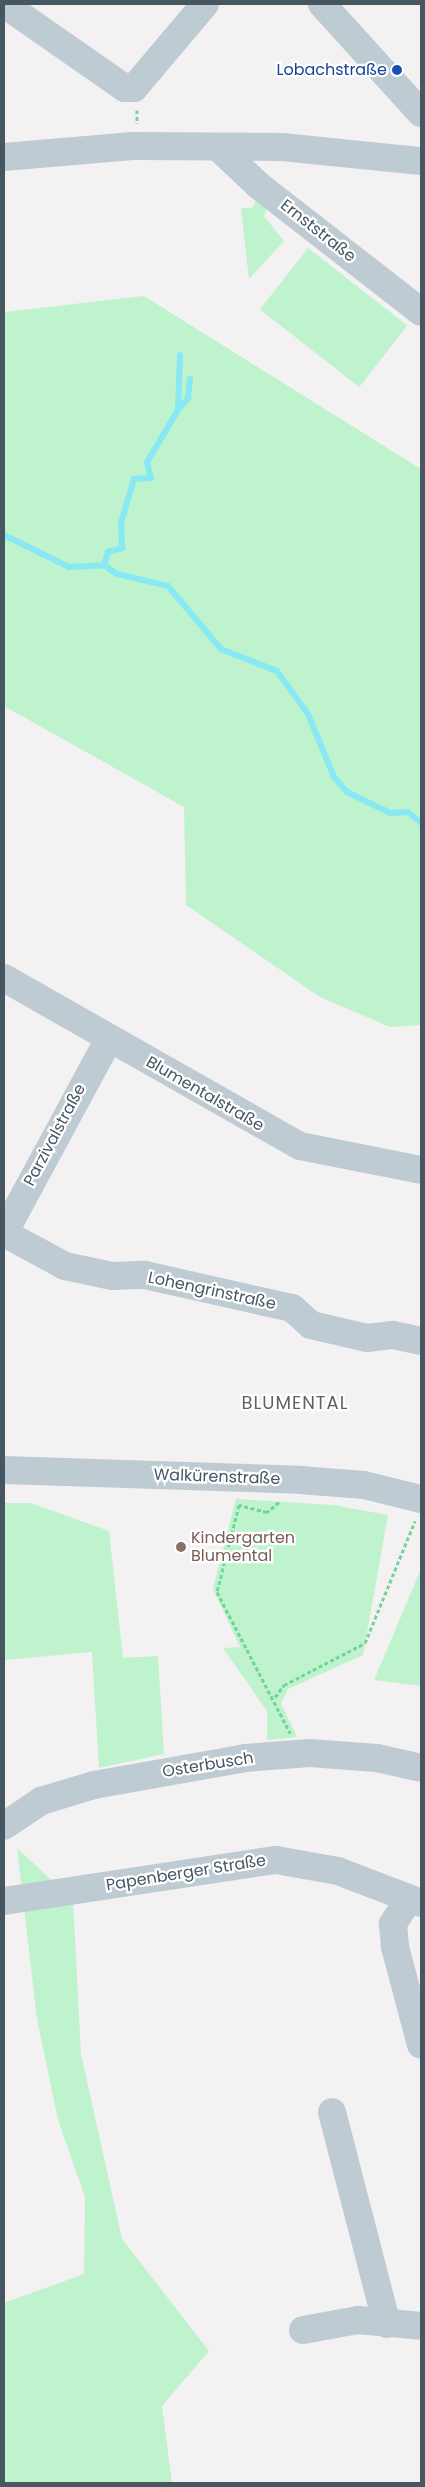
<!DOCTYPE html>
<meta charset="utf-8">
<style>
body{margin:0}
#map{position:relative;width:425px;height:2487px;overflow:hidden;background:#f4f1f2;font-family:Poppins,sans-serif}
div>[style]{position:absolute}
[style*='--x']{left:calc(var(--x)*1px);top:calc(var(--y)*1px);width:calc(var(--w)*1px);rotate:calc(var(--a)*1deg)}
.green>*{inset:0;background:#bef3cd;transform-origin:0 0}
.stream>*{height:6px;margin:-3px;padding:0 3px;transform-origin:3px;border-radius:3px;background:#88e8f3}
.path>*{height:3px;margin-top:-1.5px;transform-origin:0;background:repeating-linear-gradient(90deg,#73d49a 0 4px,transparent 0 6.5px)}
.minor>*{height:28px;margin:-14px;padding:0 14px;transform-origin:14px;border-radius:14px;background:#becbd2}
.dots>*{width:14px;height:14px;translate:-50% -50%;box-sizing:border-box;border:2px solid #fff;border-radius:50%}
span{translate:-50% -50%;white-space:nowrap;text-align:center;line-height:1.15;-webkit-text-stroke:4.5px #fff;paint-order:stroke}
.transit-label{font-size:16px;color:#164399}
.right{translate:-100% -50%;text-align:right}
.street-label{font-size:16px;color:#475761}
.education-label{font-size:16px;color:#785e54}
.left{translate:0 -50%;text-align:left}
.neighbourhood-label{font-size:18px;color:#5d6367;letter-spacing:1px}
.frame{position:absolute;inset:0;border:5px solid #475761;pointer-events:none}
</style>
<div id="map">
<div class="green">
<div style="clip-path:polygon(258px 198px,268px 206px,264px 216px,284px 241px,249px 279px,241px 208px,252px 208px)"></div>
<div style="left:308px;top:248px;width:126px;height:78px;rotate:38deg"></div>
<div style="clip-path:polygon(144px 296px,421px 469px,421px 1025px,390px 1027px,320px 997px,186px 905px,184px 807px,4px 706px,4px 312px)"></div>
<div style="clip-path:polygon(236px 1499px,333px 1505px,388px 1515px,363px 1655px,288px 1689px,281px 1703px,297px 1737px,267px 1740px,267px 1711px,223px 1648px,240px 1647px,213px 1589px)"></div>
<div style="clip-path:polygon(4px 1503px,31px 1503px,109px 1531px,123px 1658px,158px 1656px,164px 1754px,99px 1768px,92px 1652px,4px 1660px)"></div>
<div style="clip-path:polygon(421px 1569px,421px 1686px,374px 1680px)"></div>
<div style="clip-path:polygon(17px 1848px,73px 1900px,81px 2054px,122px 2239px,209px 2351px,162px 2406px,172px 2483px,4px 2483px,4px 2303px,84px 2274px,85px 2197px,58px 2120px,37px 2019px)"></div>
</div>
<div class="stream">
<div style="--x:178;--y:410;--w:16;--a:-50"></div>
<div style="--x:188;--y:398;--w:19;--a:-84"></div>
<div style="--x:4;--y:535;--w:72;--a:26.2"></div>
<div style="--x:69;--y:567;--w:35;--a:-3"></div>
<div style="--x:104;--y:565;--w:16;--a:35"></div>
<div style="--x:117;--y:574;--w:52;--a:13.2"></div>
<div style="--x:168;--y:586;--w:82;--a:49.9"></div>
<div style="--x:221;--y:649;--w:60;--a:21.4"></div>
<div style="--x:277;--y:671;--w:53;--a:54.2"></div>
<div style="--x:308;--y:714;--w:68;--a:67.6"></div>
<div style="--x:334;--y:777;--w:20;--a:49"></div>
<div style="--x:347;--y:792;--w:48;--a:26"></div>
<div style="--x:390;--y:813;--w:18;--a:-3"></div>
<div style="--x:408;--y:812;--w:17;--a:40"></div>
<div style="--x:104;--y:565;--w:14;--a:-73"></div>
<div style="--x:108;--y:552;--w:15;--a:-16"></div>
<div style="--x:122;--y:548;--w:25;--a:-92"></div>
<div style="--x:121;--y:523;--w:46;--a:-73.5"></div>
<div style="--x:134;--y:479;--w:17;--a:-3"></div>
<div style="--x:151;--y:478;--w:16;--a:-104"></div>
<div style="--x:147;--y:462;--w:61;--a:-59.2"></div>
<div style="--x:178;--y:410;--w:55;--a:-87.9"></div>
</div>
<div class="path">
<div style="--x:137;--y:110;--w:13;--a:90"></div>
<div style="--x:279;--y:1502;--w:16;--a:140"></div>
<div style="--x:267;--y:1512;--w:29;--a:-166"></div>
<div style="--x:239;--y:1505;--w:90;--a:104.2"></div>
<div style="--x:217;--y:1592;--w:159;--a:62.6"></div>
<div style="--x:275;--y:1697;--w:15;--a:-53"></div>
<div style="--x:284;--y:1685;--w:91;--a:-27.4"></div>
<div style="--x:365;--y:1643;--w:132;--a:-67.7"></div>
</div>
<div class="minor">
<div style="--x:4;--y:4;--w:147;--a:34.8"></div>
<div style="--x:125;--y:88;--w:9;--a:0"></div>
<div style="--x:134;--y:88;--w:110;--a:-49.8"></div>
<div style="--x:322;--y:4;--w:147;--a:47.8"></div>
<div style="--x:218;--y:147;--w:55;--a:43.5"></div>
<div style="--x:258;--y:185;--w:207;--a:37.9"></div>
<div style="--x:4;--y:157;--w:129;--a:-4.9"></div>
<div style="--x:133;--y:146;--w:149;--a:0.4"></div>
<div style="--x:282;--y:147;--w:140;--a:5.8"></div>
<div style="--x:4;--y:978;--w:340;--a:29.6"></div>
<div style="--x:300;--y:1146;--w:123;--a:11.2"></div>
<div style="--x:4;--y:1233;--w:69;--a:28.4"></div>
<div style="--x:65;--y:1266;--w:48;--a:12"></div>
<div style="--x:112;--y:1276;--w:33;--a:-2"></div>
<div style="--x:145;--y:1275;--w:151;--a:12.7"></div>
<div style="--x:292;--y:1308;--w:25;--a:42"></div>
<div style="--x:311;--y:1325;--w:57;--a:13.1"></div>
<div style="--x:367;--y:1338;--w:26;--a:-7"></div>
<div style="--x:393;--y:1335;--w:29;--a:12"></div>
<div style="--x:4;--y:1233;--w:221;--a:-61.6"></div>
<div style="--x:4;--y:1470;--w:296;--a:1.9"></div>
<div style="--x:300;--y:1480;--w:64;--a:4.5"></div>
<div style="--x:364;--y:1485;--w:59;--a:13.8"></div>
<div style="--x:4;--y:1826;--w:45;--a:-34"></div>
<div style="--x:41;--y:1801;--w:55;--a:-16.8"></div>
<div style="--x:94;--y:1785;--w:153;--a:-10.1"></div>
<div style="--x:245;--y:1758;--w:65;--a:-4.4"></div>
<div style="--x:310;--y:1753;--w:67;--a:4.3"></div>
<div style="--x:377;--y:1758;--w:45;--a:12.8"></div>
<div style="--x:409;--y:1899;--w:30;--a:123"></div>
<div style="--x:393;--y:1924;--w:23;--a:85"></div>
<div style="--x:395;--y:1947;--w:101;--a:75.1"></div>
<div style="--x:4;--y:1901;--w:275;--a:-8.6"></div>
<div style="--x:276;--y:1860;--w:63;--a:10.1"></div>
<div style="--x:338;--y:1871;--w:89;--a:21.1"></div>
<div style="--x:332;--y:2112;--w:219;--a:75.5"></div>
<div style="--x:303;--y:2330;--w:56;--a:-10.3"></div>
<div style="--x:358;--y:2320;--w:63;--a:5.4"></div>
</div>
<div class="dots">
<div style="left:397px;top:70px;background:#1a4fb4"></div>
<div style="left:181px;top:1547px;background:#8d6e63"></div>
</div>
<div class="transit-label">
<span class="right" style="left:387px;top:70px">Lobachstraße</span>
</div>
<div class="street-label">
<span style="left:318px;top:231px;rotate:38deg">Ernststraße</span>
<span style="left:205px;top:1094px;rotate:30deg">Blumentalstraße</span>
<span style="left:55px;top:1135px;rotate:-62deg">Parzivalstraße</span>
<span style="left:212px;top:1291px;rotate:12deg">Lohengrinstraße</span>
<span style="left:217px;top:1477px;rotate:2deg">Walkürenstraße</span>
<span style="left:208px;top:1765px;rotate:-9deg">Osterbusch</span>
<span style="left:186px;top:1873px;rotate:-9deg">Papenberger Straße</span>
</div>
<div class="education-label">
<span class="left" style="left:191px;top:1547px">Kindergarten<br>Blumental</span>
</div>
<div class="neighbourhood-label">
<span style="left:295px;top:1403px">BLUMENTAL</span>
</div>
<div class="frame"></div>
</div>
